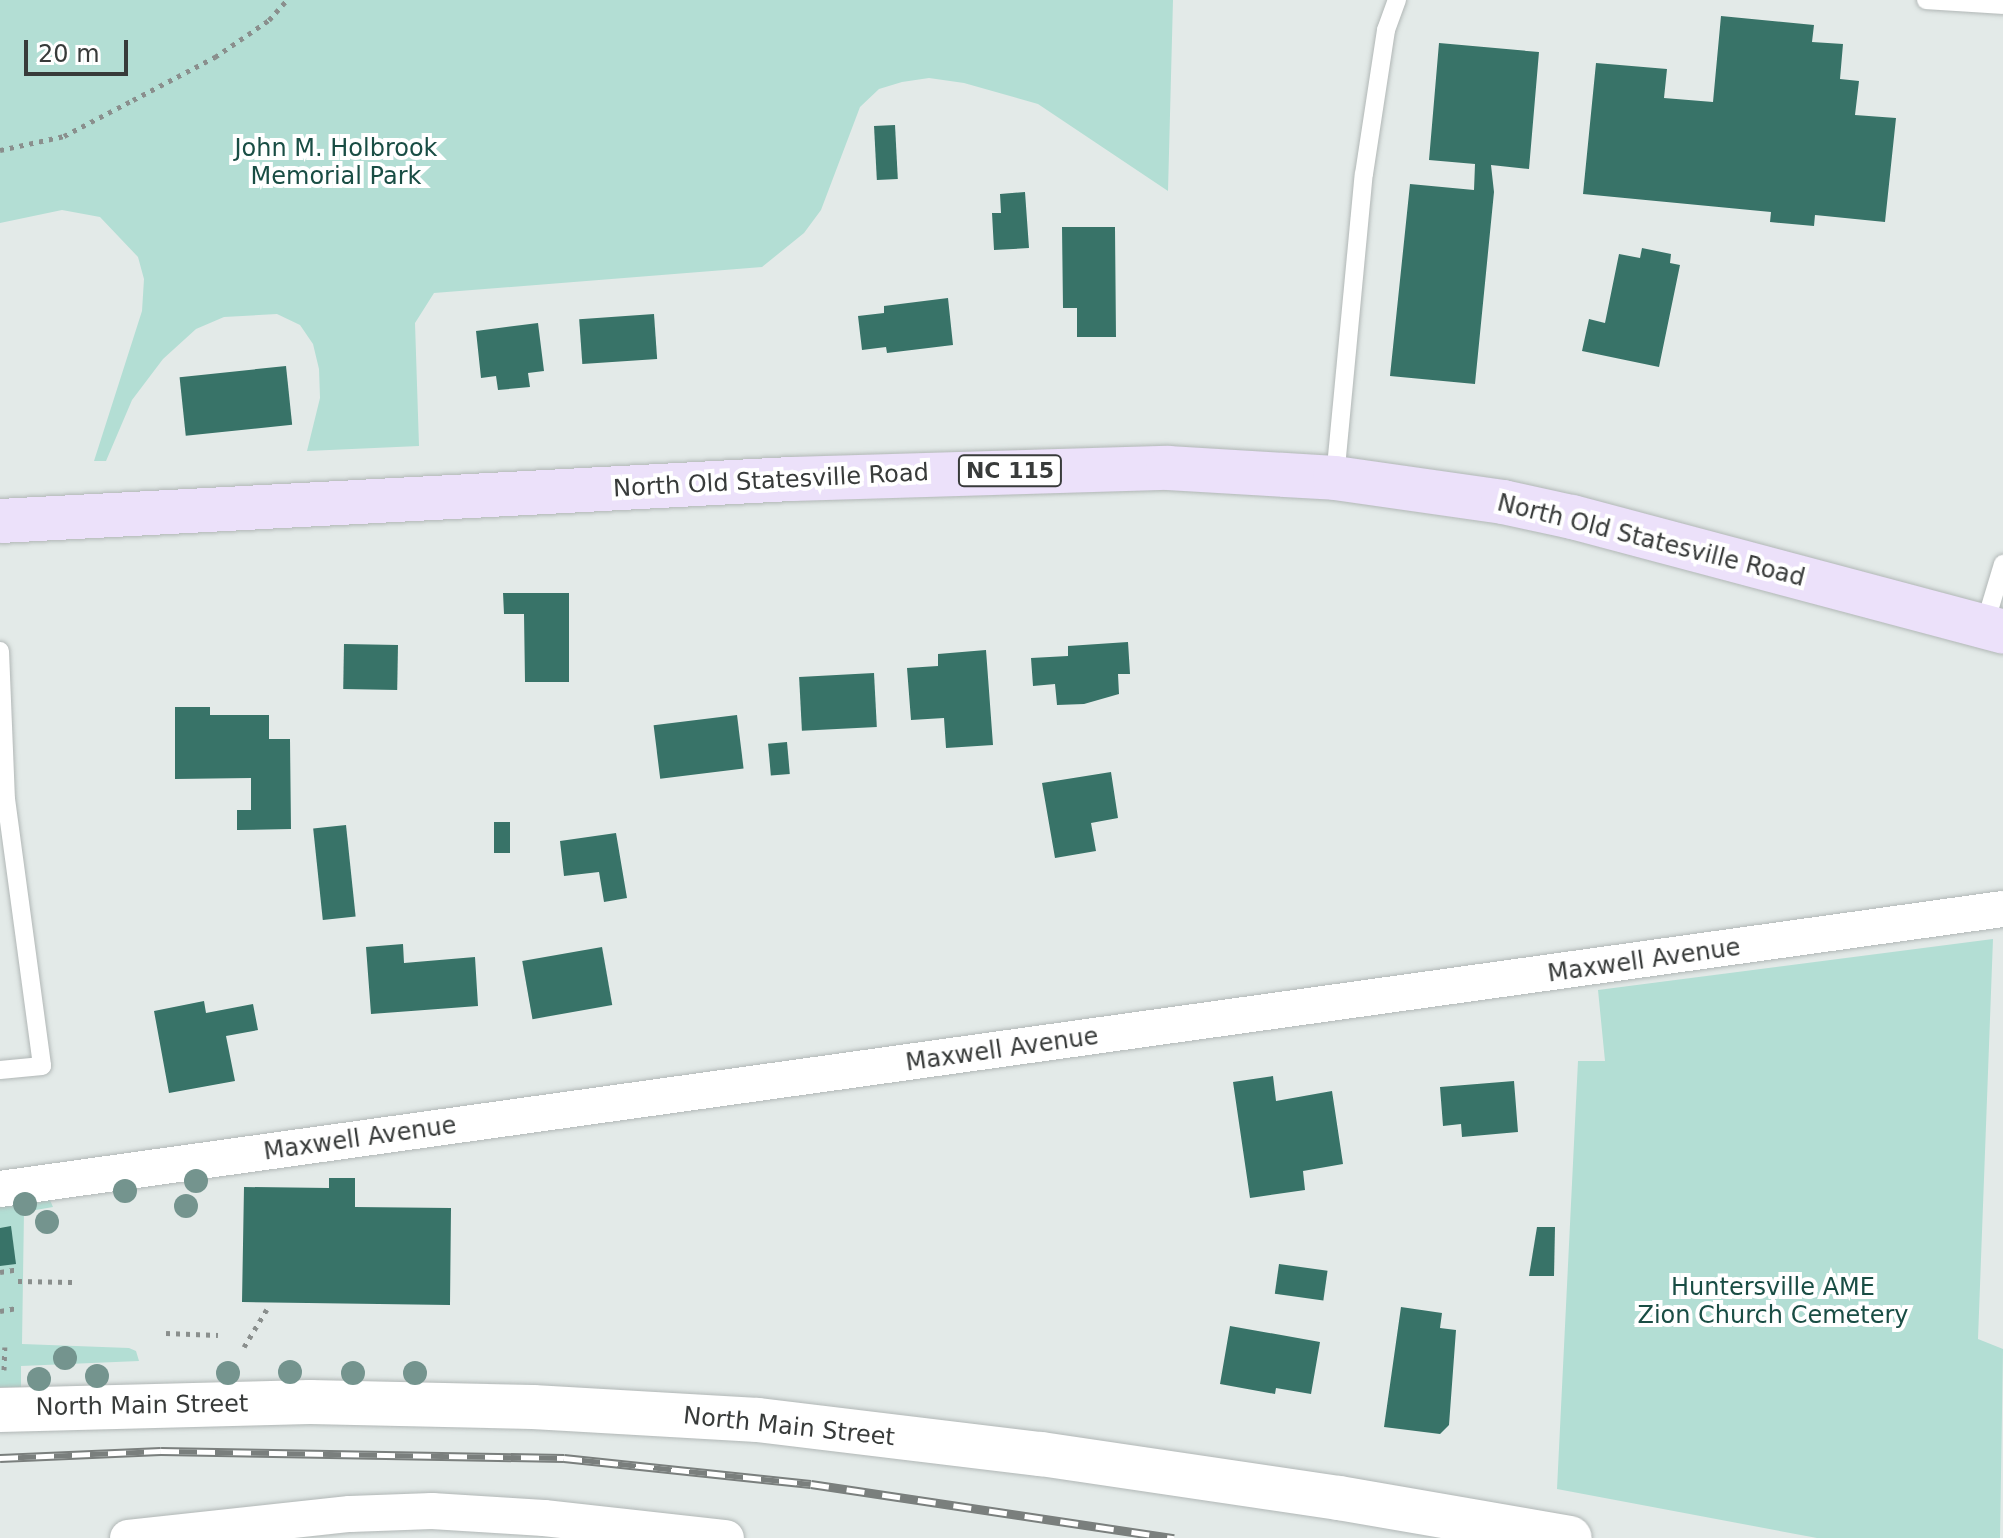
<!DOCTYPE html>
<style>
body{margin:0}
#map{position:relative;width:2003px;height:1538px;overflow:hidden;background:#e3eae8;font-family:"DejaVu Sans",sans-serif}
div>[style]{position:absolute}
[style*='--x']{left:calc(var(--x)*1px);top:calc(var(--y)*1px);width:calc(var(--w)*1px);rotate:calc(var(--a)*1deg)}
.green>*{inset:0;background:#b3ded4}
.building>*{inset:0;background:#387368;transform-origin:0 0}
.path>*{height:5px;margin-top:-2.5px;transform-origin:0;background:repeating-linear-gradient(90deg,#8a8f8d 0 4px,transparent 0 10px)}
.roads{filter:drop-shadow(0 0 2px #b1b7b6) drop-shadow(0 0 2px #b1b7b6)}
.lane>*{height:18px;margin:-9px;padding:0 9px;transform-origin:9px;border-radius:9px;background:#fff}
.street>*{height:36px;margin:-18px;padding:0 18px;transform-origin:18px;border-radius:18px;background:#fff}
.secondary>*{height:44px;margin:-22px;padding:0 22px;transform-origin:22px;border-radius:22px;background:#fff}
.primary>*{height:44px;margin:-22px;padding:0 22px;transform-origin:22px;border-radius:22px;background:#ece1fa}
.rail>*{height:9px;margin-top:-4.5px;transform-origin:0;background:repeating-linear-gradient(90deg,#fff 0 18px,#7a7f7d 0 36px);box-sizing:border-box;border-block:2px solid #7a7f7d}
.trees>*{width:24px;height:24px;margin:-12px;border-radius:50%;background:#74948e}
span{translate:-50% -50%;white-space:nowrap;text-align:center;line-height:1.15;-webkit-text-stroke:8px #fff;paint-order:stroke}
.shield-label span{padding:2px 6px;background:#fff;border:2px solid;border-radius:6px;-webkit-text-stroke-width:0}
.shield-label{font-size:22px;color:#383b3a;font-weight:700}
.park-label{font-size:24px;color:#194d44}
.street-label{font-size:24px;color:#383b3a}
.scale{position:absolute;left:24px;top:40px;width:104px;height:36px;box-sizing:border-box;border:4px solid #383b3a;border-top:0;padding-left:10px;font-size:24px;line-height:28px;white-space:nowrap;color:#383b3a;-webkit-text-stroke:6px #fff;paint-order:stroke}
</style>
<div id="map">
<div class="green">
<div style="clip-path:polygon(0 0,1173px 0,1168px 191px,1038px 104px,964px 83px,929px 78px,902px 82px,879px 89px,860px 107px,821px 210px,804px 233px,762px 267px,434px 293px,415px 323px,419px 446px,307px 451px,320px 398px,319px 369px,313px 344px,300px 325px,277px 314px,224px 317px,196px 329px,163px 359px,132px 400px,106px 461px,94px 461px,142px 311px,144px 279px,138px 257px,100px 217px,62px 210px,0 223px)"></div>
<div style="clip-path:polygon(1993px 939px,1978px 1339px,2003px 1349px,2000px 1538px,1817px 1538px,1557px 1489px,1578px 1061px,1605px 1061px,1598px 990px)"></div>
<div style="clip-path:polygon(49px 1198px,53px 1207px,24px 1212px,22px 1344px,129px 1348px,136px 1351px,139px 1361px,21px 1366px,21px 1387px,0 1387px,0 1203px)"></div>
</div>
<div class="building">
<div style="clip-path:polygon(1721px 16px,1814px 25px,1812px 42px,1843px 44px,1840px 79px,1859px 81px,1855px 115px,1896px 118px,1885px 222px,1815px 215px,1814px 226px,1770px 222px,1771px 212px,1583px 194px,1596px 63px,1667px 69px,1664px 98px,1713px 102px)"></div>
<div style="clip-path:polygon(1439px 43px,1539px 52px,1529px 169px,1491px 165px,1494px 192px,1475px 384px,1390px 376px,1410px 184px,1474px 190px,1475px 164px,1429px 160px)"></div>
<div style="left:895px;top:125px;width:54px;height:21px;rotate:87deg"></div>
<div style="clip-path:polygon(1025px 192px,1029px 248px,994px 250px,992px 213px,1001px 213px,1000px 194px)"></div>
<div style="clip-path:polygon(1062px 227px,1115px 227px,1116px 337px,1077px 337px,1077px 308px,1063px 308px)"></div>
<div style="clip-path:polygon(1642px 248px,1671px 254px,1670px 263px,1680px 265px,1659px 367px,1582px 351px,1589px 319px,1605px 323px,1619px 254px,1640px 258px)"></div>
<div style="clip-path:polygon(948px 298px,953px 345px,887px 353px,886px 347px,862px 350px,858px 316px,884px 313px,884px 306px)"></div>
<div style="left:654px;top:314px;width:45px;height:75px;rotate:86deg"></div>
<div style="clip-path:polygon(538px 323px,544px 371px,528px 373px,530px 387px,498px 390px,496px 376px,481px 378px,476px 331px)"></div>
<div style="left:286px;top:366px;width:59px;height:107px;rotate:84deg"></div>
<div style="clip-path:polygon(503px 593px,569px 593px,569px 682px,525px 682px,524px 614px,504px 614px)"></div>
<div style="clip-path:polygon(1128px 642px,1130px 674px,1118px 674px,1119px 694px,1084px 704px,1057px 705px,1055px 684px,1033px 686px,1031px 658px,1068px 656px,1068px 646px)"></div>
<div style="left:344px;top:644px;width:54px;height:45px;rotate:1deg"></div>
<div style="clip-path:polygon(986px 650px,993px 745px,946px 748px,944px 718px,911px 720px,907px 668px,938px 666px,938px 654px)"></div>
<div style="left:874px;top:673px;width:54px;height:75px;rotate:87deg"></div>
<div style="clip-path:polygon(175px 707px,210px 707px,210px 715px,269px 715px,269px 739px,290px 739px,291px 829px,237px 830px,237px 810px,251px 810px,251px 778px,175px 779px)"></div>
<div style="left:737px;top:715px;width:54px;height:84px;rotate:83deg"></div>
<div style="left:787px;top:742px;width:32px;height:19px;rotate:85deg"></div>
<div style="clip-path:polygon(1111px 772px,1118px 818px,1091px 823px,1096px 851px,1055px 858px,1042px 783px)"></div>
<div style="left:494px;top:822px;width:16px;height:31px"></div>
<div style="left:346px;top:825px;width:92px;height:33px;rotate:84deg"></div>
<div style="clip-path:polygon(616px 833px,627px 898px,604px 902px,599px 872px,564px 876px,560px 841px)"></div>
<div style="clip-path:polygon(403px 944px,404px 963px,475px 957px,478px 1006px,371px 1014px,366px 947px)"></div>
<div style="left:602px;top:947px;width:59px;height:81px;rotate:80deg"></div>
<div style="clip-path:polygon(204px 1001px,206px 1013px,253px 1004px,258px 1030px,226px 1036px,235px 1081px,169px 1093px,154px 1011px)"></div>
<div style="clip-path:polygon(1273px 1076px,1276px 1101px,1332px 1091px,1343px 1164px,1303px 1171px,1305px 1190px,1250px 1198px,1233px 1082px)"></div>
<div style="clip-path:polygon(1514px 1081px,1518px 1132px,1462px 1137px,1461px 1124px,1443px 1126px,1440px 1087px)"></div>
<div style="clip-path:polygon(329px 1178px,355px 1178px,355px 1207px,451px 1208px,450px 1305px,242px 1302px,244px 1187px,329px 1188px)"></div>
<div style="clip-path:polygon(11px 1226px,16px 1264px,0 1266px,0 1228px)"></div>
<div style="clip-path:polygon(1537px 1227px,1555px 1227px,1554px 1276px,1529px 1276px)"></div>
<div style="left:1279px;top:1264px;width:49px;height:30px;rotate:8deg"></div>
<div style="clip-path:polygon(1401px 1307px,1442px 1313px,1440px 1328px,1456px 1330px,1449px 1425px,1440px 1434px,1384px 1427px)"></div>
<div style="clip-path:polygon(1230px 1326px,1320px 1342px,1311px 1394px,1276px 1388px,1275px 1394px,1220px 1384px)"></div>
</div>
<div class="path">
<div style="--x:0;--y:150;--w:66;--a:-12.3"></div>
<div style="--x:64;--y:136;--w:78;--a:-27.6"></div>
<div style="--x:133;--y:100;--w:93;--a:-27.7"></div>
<div style="--x:215;--y:57;--w:65;--a:-34.4"></div>
<div style="--x:269;--y:20;--w:27;--a:-48"></div>
<div style="--x:0;--y:1272;--w:18;--a:-9"></div>
<div style="--x:18;--y:1281;--w:54;--a:1.1"></div>
<div style="--x:0;--y:1311;--w:17;--a:-10"></div>
<div style="--x:166;--y:1333;--w:52;--a:2.2"></div>
<div style="--x:244;--y:1347;--w:44;--a:-58.8"></div>
<div style="--x:4;--y:1370;--w:23;--a:-88"></div>
</div>
<div class="roads">
<div class="lane">
<div style="--x:1926;--y:0;--w:77;--a:3.7"></div>
<div style="--x:1335;--y:478;--w:305;--a:-84.6"></div>
<div style="--x:1364;--y:174;--w:146;--a:-81.3"></div>
<div style="--x:1386;--y:30;--w:32;--a:-70"></div>
<div style="--x:1984;--y:627;--w:66;--a:-73.2"></div>
<div style="--x:0;--y:651;--w:148;--a:87.7"></div>
<div style="--x:6;--y:799;--w:269;--a:82.3"></div>
<div style="--x:42;--y:1066;--w:42;--a:174.6"></div>
</div>
<div class="street">
<div style="--x:0;--y:1189;--w:2022;--a:-7.96"></div>
<div style="--x:128;--y:1538;--w:223;--a:-6.2"></div>
<div style="--x:350;--y:1514;--w:82;--a:-2.1"></div>
<div style="--x:432;--y:1511;--w:112;--a:3.6"></div>
<div style="--x:544;--y:1518;--w:183;--a:6.3"></div>
</div>
<div class="secondary">
<div style="--x:0;--y:1410;--w:310;--a:-1.5"></div>
<div style="--x:310;--y:1402;--w:223;--a:1.3"></div>
<div style="--x:533;--y:1407;--w:225;--a:3.3"></div>
<div style="--x:758;--y:1420;--w:285;--a:6.9"></div>
<div style="--x:1041;--y:1454;--w:301;--a:8.4"></div>
<div style="--x:1339;--y:1498;--w:234;--a:9.8"></div>
</div>
<div class="primary">
<div style="--x:0;--y:521;--w:793;--a:-3.04"></div>
<div style="--x:792;--y:479;--w:376;--a:-1.7"></div>
<div style="--x:1168;--y:468;--w:167;--a:3.4"></div>
<div style="--x:1335;--y:478;--w:170;--a:8.1"></div>
<div style="--x:1503;--y:502;--w:71;--a:12.3"></div>
<div style="--x:1572;--y:517;--w:446;--a:14.9"></div>
</div>
</div>
<div class="rail">
<div style="--x:0;--y:1458;--w:161;--a:-2.5"></div>
<div style="--x:161;--y:1451;--w:403;--a:1"></div>
<div style="--x:564;--y:1458;--w:248;--a:6"></div>
<div style="--x:811;--y:1484;--w:367;--a:8.5"></div>
</div>
<div class="trees">
<div style="left:196px;top:1181px"></div>
<div style="left:125px;top:1191px"></div>
<div style="left:25px;top:1204px"></div>
<div style="left:186px;top:1206px"></div>
<div style="left:47px;top:1222px"></div>
<div style="left:65px;top:1358px"></div>
<div style="left:290px;top:1372px"></div>
<div style="left:228px;top:1373px"></div>
<div style="left:353px;top:1373px"></div>
<div style="left:415px;top:1373px"></div>
<div style="left:97px;top:1376px"></div>
<div style="left:39px;top:1379px"></div>
</div>
<div class="shield-label">
<span style="left:1010px;top:471px">NC 115</span>
</div>
<div class="park-label">
<span style="left:336px;top:163px">John M. Holbrook<br>Memorial Park</span>
<span style="left:1773px;top:1302px">Huntersville AME<br>Zion Church Cemetery</span>
</div>
<div class="street-label">
<span style="left:771px;top:481px;rotate:-3deg">North Old Statesville Road</span>
<span style="left:1651px;top:541px;rotate:14deg">North Old Statesville Road</span>
<span style="left:1644px;top:961px;rotate:-8deg">Maxwell Avenue</span>
<span style="left:1002px;top:1050px;rotate:-8deg">Maxwell Avenue</span>
<span style="left:360px;top:1139px;rotate:-8deg">Maxwell Avenue</span>
<span style="left:142px;top:1406px;rotate:-1deg">North Main Street</span>
<span style="left:789px;top:1427px;rotate:6deg">North Main Street</span>
</div>
<div class="scale">20 m</div>
</div>
